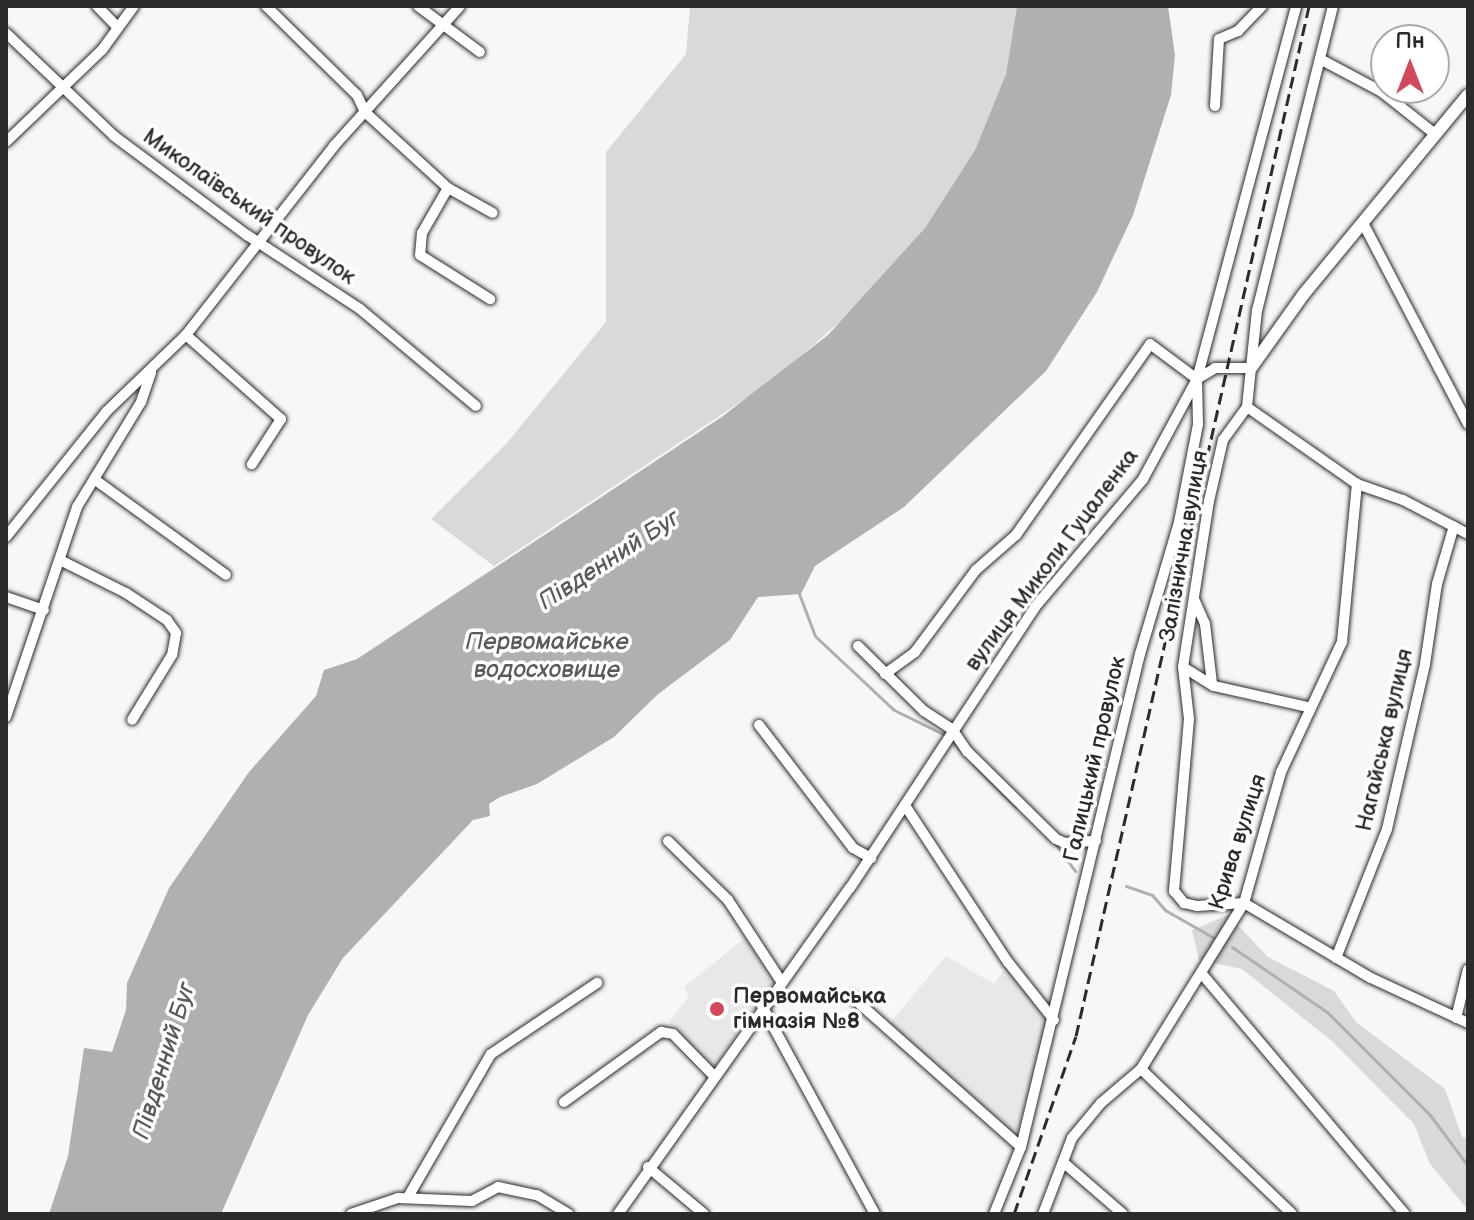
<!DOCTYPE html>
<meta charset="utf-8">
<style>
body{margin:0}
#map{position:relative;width:1474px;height:1220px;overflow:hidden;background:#f7f7f7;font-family:"Balsamiq Sans",sans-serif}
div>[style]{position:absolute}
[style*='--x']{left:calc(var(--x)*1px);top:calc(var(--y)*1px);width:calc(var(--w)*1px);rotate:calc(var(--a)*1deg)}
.built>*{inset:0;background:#e8e8e8}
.green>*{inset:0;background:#d9d9d9}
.water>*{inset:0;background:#b0b0b0}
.stream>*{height:3px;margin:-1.5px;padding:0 1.5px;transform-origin:1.5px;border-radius:1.5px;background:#b0b0b0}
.roads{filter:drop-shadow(0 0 2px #2b2b2b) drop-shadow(0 0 2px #2b2b2b)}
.minor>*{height:10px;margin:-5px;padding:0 5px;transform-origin:5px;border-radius:5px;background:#fff}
.tertiary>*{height:12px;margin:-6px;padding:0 6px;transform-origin:6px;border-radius:6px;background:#fff}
.rail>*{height:3px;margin-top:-1.5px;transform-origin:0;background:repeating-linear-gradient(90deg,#2b2b2b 0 12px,transparent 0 18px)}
.dots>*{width:22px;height:22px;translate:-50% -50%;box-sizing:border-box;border:4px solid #fff;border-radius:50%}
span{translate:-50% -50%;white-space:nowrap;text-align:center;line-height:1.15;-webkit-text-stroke:7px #fff;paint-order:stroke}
.street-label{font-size:22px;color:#2b2b2b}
.poi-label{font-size:22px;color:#2b2b2b;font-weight:700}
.left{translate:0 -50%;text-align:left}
.water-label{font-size:24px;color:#5a5a5a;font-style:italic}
.frame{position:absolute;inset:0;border:8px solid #2b2b2b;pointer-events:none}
.north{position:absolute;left:1370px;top:24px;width:80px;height:80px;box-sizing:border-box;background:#fff;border:2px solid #aaa;border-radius:50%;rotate:0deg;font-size:22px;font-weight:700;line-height:32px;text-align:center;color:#2b2b2b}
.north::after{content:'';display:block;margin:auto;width:28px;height:36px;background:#d1495b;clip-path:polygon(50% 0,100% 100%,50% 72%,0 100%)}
</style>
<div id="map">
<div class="built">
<div style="clip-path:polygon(745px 938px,773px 982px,715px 1066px,710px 1065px,669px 1022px,689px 996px,684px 987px)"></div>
<div style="clip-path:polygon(946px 956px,994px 984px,1006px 968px,1049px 1022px,1016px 1135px,885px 1029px)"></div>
</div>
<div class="green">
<div style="clip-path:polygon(690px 6px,1017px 6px,1006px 74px,975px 150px,925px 228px,864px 300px,775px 379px,494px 566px,431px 519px,507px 443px,606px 322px,606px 152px,686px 54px)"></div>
<div style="clip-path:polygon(1228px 915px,1268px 957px,1334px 991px,1356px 1022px,1445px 1089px,1462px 1137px,1468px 1138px,1468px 1210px,1430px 1164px,1414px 1124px,1333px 1042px,1242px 969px,1199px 960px,1192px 930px)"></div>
</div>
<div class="water">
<div style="clip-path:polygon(1017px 6px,1168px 6px,1175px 55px,1171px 95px,1133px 215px,1097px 292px,1046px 371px,904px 507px,815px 566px,801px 594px,758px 597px,730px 640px,657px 695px,614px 737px,537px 784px,500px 797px,489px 804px,490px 816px,473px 820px,343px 958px,308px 1015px,221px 1214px,49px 1214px,68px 1156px,84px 1048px,112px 1052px,126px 1010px,127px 983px,169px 888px,249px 772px,316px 696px,324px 670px,357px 659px,549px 532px,723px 416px,828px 335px,925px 228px,975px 150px,1006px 74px)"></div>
</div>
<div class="stream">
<div style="--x:798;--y:591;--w:48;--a:69.3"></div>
<div style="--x:815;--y:636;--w:108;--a:43.1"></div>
<div style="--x:894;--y:710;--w:55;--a:26.1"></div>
<div style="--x:955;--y:744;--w:12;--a:48"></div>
<div style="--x:973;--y:764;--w:61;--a:45"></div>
<div style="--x:1054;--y:842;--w:36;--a:54"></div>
<div style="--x:1126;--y:886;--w:28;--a:19"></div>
<div style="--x:1152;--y:895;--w:20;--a:49"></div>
<div style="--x:1165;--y:910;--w:56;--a:29.7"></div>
<div style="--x:1232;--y:947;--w:115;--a:34.4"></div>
<div style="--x:1327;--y:1012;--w:146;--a:45"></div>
<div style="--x:1430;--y:1115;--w:64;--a:53.3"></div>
</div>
<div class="roads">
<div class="minor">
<div style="--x:97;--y:6;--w:30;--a:46"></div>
<div style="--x:266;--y:6;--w:127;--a:44.4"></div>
<div style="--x:357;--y:95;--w:19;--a:65"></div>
<div style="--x:365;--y:112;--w:113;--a:42.5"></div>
<div style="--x:448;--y:188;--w:51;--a:29.1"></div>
<div style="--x:418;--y:6;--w:77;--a:36.6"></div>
<div style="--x:1333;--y:6;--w:313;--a:104"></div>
<div style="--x:1257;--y:310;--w:98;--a:95.9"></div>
<div style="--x:1247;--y:407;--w:41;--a:126"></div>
<div style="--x:1223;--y:440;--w:63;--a:102.9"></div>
<div style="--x:1209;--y:501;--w:168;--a:98.9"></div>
<div style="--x:1183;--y:667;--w:52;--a:83.4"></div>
<div style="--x:1189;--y:719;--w:173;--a:95"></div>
<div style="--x:1174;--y:891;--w:16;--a:50"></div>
<div style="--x:1184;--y:903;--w:13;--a:13"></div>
<div style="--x:1197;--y:906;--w:47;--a:-3.7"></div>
<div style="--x:1244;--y:903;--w:147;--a:30.6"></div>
<div style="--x:1371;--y:978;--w:107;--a:24.9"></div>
<div style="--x:6;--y:33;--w:149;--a:43.6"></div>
<div style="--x:114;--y:136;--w:166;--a:36.7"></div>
<div style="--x:247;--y:235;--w:135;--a:33.2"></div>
<div style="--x:360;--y:309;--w:151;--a:39.9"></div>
<div style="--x:1320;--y:59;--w:70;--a:28"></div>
<div style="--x:1382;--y:92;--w:68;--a:38.4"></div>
<div style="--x:1215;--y:106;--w:67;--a:-86.6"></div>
<div style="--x:1219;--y:39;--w:21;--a:-23"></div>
<div style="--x:1238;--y:31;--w:35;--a:-46"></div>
<div style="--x:6;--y:142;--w:133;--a:-43.8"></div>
<div style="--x:102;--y:50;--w:54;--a:-54"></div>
<div style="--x:448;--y:188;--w:52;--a:120"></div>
<div style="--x:422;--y:233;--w:22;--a:95"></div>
<div style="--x:420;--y:255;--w:83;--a:32.2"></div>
<div style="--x:1363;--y:223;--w:227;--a:62.4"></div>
<div style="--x:186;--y:335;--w:127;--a:41.5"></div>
<div style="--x:281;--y:419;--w:54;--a:122.8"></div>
<div style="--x:1247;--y:407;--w:134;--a:35"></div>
<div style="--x:1357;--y:484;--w:49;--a:19.2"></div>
<div style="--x:1403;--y:500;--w:73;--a:27.6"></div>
<div style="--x:94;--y:479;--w:163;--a:36"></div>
<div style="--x:6;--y:537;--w:161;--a:-51.3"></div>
<div style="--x:107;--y:411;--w:110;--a:-43.9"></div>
<div style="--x:186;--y:335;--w:240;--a:-51.9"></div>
<div style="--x:334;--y:146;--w:188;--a:-48"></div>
<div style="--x:60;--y:560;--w:74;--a:26.6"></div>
<div style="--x:126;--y:593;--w:49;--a:33.4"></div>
<div style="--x:167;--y:620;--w:16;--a:55"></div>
<div style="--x:176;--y:633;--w:22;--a:100"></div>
<div style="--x:172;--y:655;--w:76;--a:121.6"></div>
<div style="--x:6;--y:597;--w:40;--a:18.9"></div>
<div style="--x:1194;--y:599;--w:27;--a:66"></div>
<div style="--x:1205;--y:624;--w:60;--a:83.3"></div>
<div style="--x:858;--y:646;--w:93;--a:44.6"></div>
<div style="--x:924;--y:711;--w:33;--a:33"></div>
<div style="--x:952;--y:729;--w:27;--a:56"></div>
<div style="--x:967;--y:751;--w:125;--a:44.7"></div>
<div style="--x:1056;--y:839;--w:10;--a:24"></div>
<div style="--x:1065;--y:843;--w:31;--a:-4"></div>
<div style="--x:1183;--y:667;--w:36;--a:32"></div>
<div style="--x:1214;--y:686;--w:96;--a:12.6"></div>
<div style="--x:885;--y:674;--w:37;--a:-36"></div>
<div style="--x:915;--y:652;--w:102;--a:-53.4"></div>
<div style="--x:976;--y:570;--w:53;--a:-41.2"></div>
<div style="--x:1016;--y:535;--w:233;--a:-54.9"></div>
<div style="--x:1150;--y:344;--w:59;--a:36.7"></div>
<div style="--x:6;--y:717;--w:222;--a:-71.3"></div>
<div style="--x:77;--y:507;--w:123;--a:-58.6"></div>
<div style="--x:141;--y:402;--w:31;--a:-71"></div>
<div style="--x:759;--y:725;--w:155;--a:52.6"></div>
<div style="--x:853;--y:848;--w:21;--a:29"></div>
<div style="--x:906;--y:807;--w:186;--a:56.7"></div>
<div style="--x:1008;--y:962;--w:74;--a:51.6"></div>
<div style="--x:668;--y:841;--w:84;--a:44.5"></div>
<div style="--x:728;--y:900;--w:97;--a:56.8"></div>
<div style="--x:1336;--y:958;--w:139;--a:-68.4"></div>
<div style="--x:1387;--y:829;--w:169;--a:-77"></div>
<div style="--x:1425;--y:664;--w:81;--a:-81.5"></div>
<div style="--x:1437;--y:584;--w:60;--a:-73.7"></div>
<div style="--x:1202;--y:974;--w:314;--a:49.8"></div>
<div style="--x:852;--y:997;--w:226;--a:41.6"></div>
<div style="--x:762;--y:1006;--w:237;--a:61.5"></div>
<div style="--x:1456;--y:1018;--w:50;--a:-76.2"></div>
<div style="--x:1141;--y:1069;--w:209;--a:43.8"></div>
<div style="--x:564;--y:1102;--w:120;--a:-35.8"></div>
<div style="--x:661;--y:1032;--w:12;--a:9"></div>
<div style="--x:673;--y:1034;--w:57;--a:45.7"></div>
<div style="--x:1063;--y:1162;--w:79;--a:40.9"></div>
<div style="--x:648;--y:1167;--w:73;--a:40"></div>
<div style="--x:408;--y:1197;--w:165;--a:-59.9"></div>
<div style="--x:491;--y:1054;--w:128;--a:-33.8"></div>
<div style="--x:351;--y:1214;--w:50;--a:-18.8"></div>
<div style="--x:398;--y:1198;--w:74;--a:2.3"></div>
<div style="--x:472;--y:1201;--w:30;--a:-28"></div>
<div style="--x:498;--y:1187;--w:40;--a:12"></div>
<div style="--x:537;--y:1195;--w:37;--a:31"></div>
<div style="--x:618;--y:1214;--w:400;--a:-54.6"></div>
<div style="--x:850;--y:888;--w:336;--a:-56.6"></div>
<div style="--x:1035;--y:607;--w:167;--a:-49.8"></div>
<div style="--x:1143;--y:479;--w:114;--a:-61.6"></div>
<div style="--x:1197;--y:379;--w:21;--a:-31"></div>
<div style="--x:1215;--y:368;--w:36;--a:0"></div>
<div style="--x:994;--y:1214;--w:72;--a:-68.1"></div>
<div style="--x:1021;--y:1147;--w:507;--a:-76.43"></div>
<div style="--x:1140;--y:654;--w:138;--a:-73.5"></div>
<div style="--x:1179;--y:522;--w:100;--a:-79"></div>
<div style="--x:1198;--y:424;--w:45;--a:-91.3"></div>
<div style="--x:1197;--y:379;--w:386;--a:-75.1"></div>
<div style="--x:1043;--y:1214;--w:81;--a:-69.1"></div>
<div style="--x:1072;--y:1138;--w:45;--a:-50.4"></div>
<div style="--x:1101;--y:1103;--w:52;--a:-40.4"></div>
<div style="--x:1141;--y:1069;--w:195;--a:-58.2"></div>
<div style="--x:1244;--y:903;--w:136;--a:-74.2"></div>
<div style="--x:1281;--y:772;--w:144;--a:-64.9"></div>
<div style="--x:1342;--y:642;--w:159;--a:-84.6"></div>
</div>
<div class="tertiary">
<div style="--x:1251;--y:368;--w:90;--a:-54.5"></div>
<div style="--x:1303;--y:295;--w:259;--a:-50.5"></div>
</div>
</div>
<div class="rail">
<div style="--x:1014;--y:1214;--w:188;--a:-70.8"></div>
<div style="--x:1076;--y:1036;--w:1056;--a:-77.25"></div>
</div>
<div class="dots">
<div style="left:717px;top:1009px;background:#d1495b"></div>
</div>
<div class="street-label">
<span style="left:249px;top:207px;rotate:35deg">Миколаївський провулок</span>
<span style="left:1184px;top:546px;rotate:-80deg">Залізнична вулиця</span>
<span style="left:1052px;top:560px;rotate:-53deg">вулиця Миколи Гуцаленка</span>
<span style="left:1385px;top:740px;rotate:-77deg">Нагайська вулиця</span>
<span style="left:1095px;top:759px;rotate:-77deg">Галицький провулок</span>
<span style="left:1238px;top:842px;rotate:-72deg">Крива вулиця</span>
</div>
<div class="poi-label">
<span class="left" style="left:733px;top:1009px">Первомайська<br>гімназія №8</span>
</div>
<div class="water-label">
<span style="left:609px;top:560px;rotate:-33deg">Південний Буг</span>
<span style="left:547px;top:656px">Первомайське<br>водосховище</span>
<span style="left:164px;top:1061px;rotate:-73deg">Південний Буг</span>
</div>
<div class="frame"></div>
<div class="north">Пн</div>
</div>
